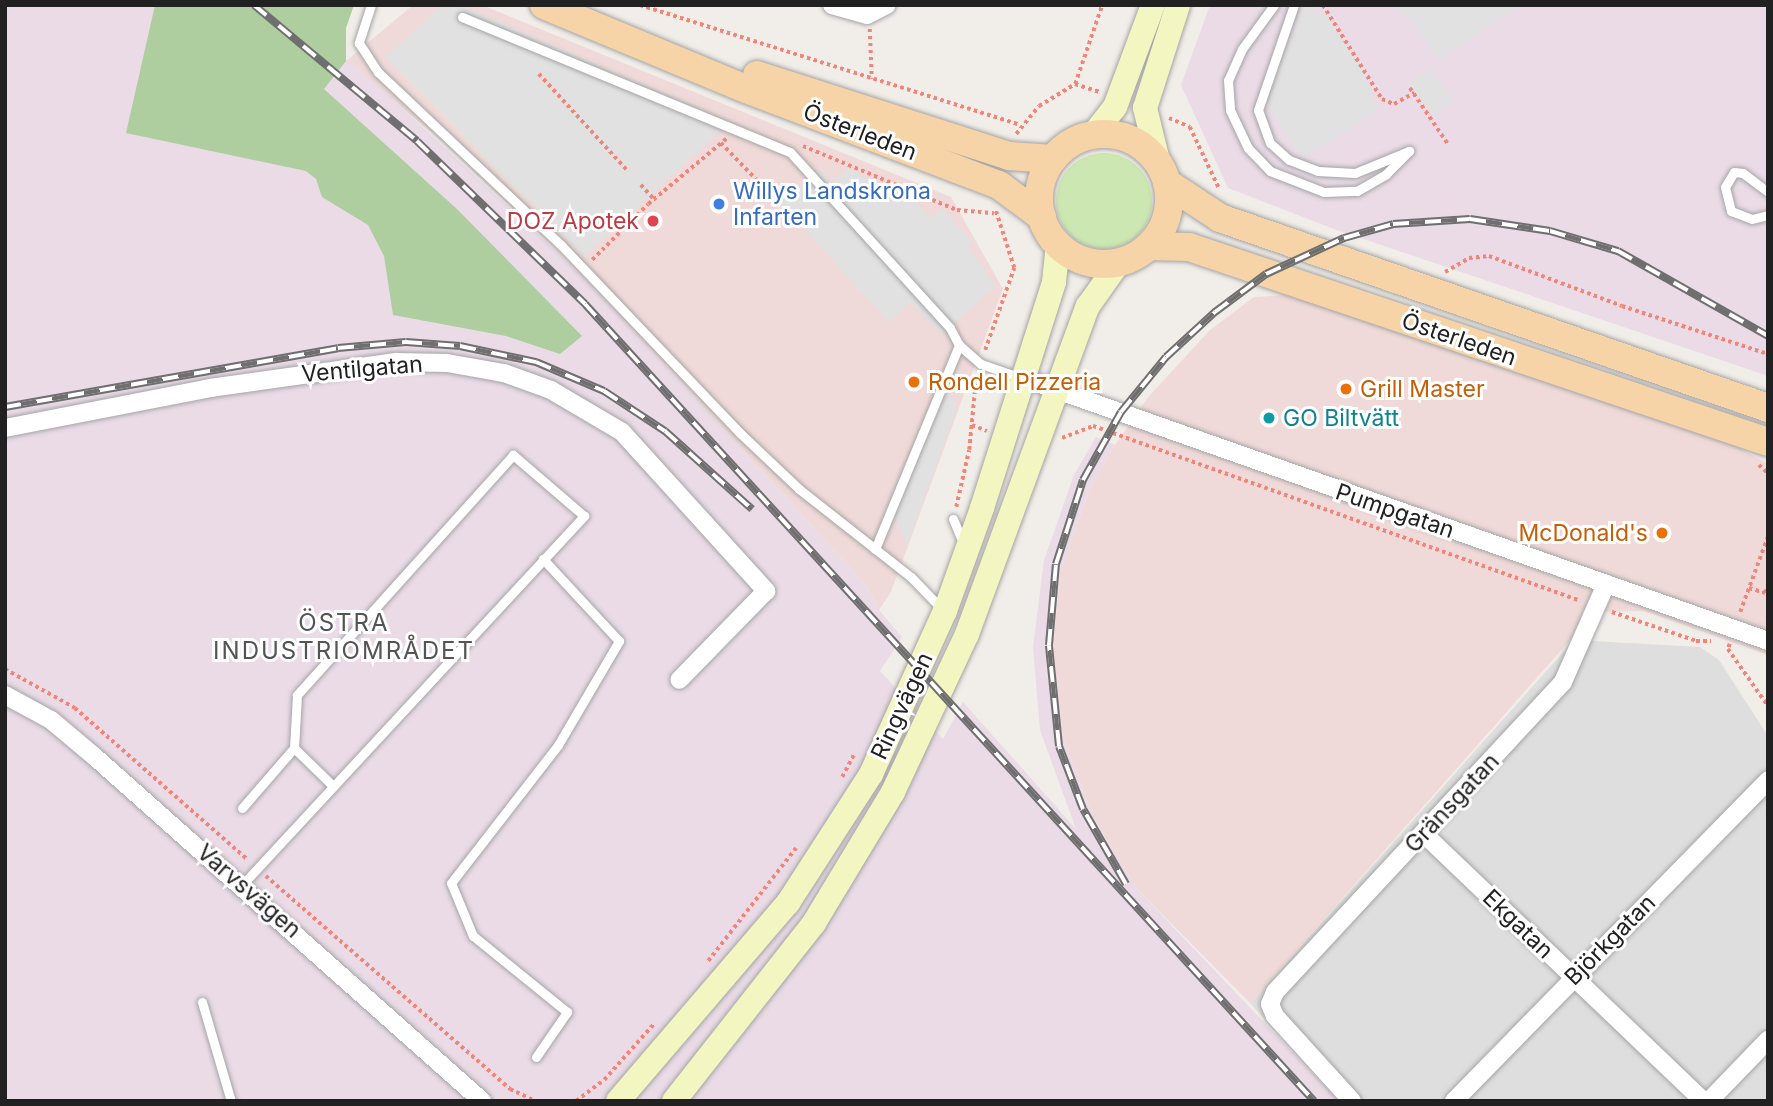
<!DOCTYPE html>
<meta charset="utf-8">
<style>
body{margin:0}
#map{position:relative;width:1773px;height:1106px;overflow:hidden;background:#f1eee9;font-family:Inter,sans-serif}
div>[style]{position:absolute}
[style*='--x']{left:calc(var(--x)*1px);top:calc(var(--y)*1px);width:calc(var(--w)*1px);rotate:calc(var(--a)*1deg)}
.residential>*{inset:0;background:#dfdede}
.commercial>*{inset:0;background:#f0dad9}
.industrial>*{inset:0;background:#eadbe7}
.grass>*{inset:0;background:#cde7b2}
.round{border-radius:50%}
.forest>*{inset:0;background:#aecea0}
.parking>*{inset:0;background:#e1e1e1;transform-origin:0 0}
.path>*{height:3.5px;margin-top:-1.75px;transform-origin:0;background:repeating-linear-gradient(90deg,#f28478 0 3.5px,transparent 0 7px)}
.roads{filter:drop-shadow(0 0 2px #a5a5a5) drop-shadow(0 0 2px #a5a5a5)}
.service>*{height:9px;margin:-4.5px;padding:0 4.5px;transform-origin:4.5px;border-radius:4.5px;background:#fff}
.minor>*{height:18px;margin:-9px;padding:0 9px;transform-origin:9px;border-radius:9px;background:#fff}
.secondary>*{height:24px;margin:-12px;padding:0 12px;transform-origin:12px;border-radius:12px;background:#f4f6c1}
.primary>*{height:28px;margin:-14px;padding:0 14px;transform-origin:14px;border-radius:14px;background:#f7d4a8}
.primary>.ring{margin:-14px;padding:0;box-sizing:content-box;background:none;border:28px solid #f7d4a8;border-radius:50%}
.rail>*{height:8px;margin-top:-4px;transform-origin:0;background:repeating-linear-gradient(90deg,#fff 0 16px,#6f6f6f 0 32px);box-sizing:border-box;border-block:2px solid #6f6f6f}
.dots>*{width:19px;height:19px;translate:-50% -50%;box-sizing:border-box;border:4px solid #fff;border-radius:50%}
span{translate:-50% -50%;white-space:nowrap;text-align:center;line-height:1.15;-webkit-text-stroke:6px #fff;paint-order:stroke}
.street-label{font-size:23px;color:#212121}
.shop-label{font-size:23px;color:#366cbe}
.left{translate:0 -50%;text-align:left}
.health-label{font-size:23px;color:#be3a42}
.right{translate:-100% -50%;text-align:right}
.food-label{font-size:23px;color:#c56008}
.culture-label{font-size:23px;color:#0d838f}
.neighbourhood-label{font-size:24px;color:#545454;letter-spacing:2px}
.frame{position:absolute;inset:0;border:7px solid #212121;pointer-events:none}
</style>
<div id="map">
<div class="residential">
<div style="clip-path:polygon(1574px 640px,1700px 647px,1719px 660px,1768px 736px,1768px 1101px,1339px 1101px,1250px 1003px)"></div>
</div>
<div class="commercial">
<div style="clip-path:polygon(413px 5px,482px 5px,951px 197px,1003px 289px,891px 592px,879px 610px,866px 585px,582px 275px,438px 138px,346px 61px)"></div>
<div style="clip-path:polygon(1289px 295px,1736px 446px,1768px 464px,1768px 655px,1644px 611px,1584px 612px,1571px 639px,1250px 1003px,1137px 889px,1093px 817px,1063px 737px,1053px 650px,1060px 573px,1090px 488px,1115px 445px,1149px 396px,1210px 330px,1254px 297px)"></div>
</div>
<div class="industrial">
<div style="clip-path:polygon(5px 5px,274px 5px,369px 78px,582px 275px,866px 585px,879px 610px,902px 637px,880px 671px,943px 739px,963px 702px,1076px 829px,1040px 730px,1033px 647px,1044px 560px,1074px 475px,1096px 437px,1115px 445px,1090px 488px,1060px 573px,1053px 650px,1063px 737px,1093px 817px,1137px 889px,1339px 1101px,5px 1101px)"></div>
<div style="clip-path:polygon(1210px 5px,1768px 5px,1768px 376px,1334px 229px,1228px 188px,1181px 85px)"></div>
</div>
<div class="grass">
<div class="round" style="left:1056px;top:153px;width:96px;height:96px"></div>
</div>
<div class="forest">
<div style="clip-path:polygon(155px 5px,354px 5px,346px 28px,346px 61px,324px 89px,458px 210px,582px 336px,560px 354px,506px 336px,393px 315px,384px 256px,368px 225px,322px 197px,316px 179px,306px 171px,126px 133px)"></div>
</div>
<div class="parking">
<div style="clip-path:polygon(442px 5px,460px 5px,730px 122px,584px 256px,385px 57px)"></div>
<div style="clip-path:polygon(1386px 5px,1520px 5px,1439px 60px,1410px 18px)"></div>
<div style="clip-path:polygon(1303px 6px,1327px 15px,1367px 76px,1377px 111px,1303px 159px,1266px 103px)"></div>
<div style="left:1431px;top:68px;width:41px;height:26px;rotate:56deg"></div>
<div style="clip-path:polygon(818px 168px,832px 183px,848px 168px,863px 175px,884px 198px,894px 189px,909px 195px,931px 218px,942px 209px,972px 242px,968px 248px,996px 285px,942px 335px,910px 302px,889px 322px,780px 203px)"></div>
<div style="clip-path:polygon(942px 378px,957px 407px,907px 545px,888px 504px)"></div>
</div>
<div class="path">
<div style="--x:640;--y:5;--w:398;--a:17.5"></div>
<div style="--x:1323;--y:5;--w:111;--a:57.9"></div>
<div style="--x:1382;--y:99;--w:13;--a:23"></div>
<div style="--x:1394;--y:104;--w:23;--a:-29"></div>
<div style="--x:870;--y:29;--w:50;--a:87.7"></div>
<div style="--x:539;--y:74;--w:132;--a:47.5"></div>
<div style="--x:1075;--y:84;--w:26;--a:18"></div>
<div style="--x:1410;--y:88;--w:68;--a:55.8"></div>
<div style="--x:1169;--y:118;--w:23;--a:23"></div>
<div style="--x:1190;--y:127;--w:68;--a:64.6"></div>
<div style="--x:1016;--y:134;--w:36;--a:-51"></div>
<div style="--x:1039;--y:106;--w:42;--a:-31.4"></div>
<div style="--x:1075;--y:84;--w:83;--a:-71.1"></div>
<div style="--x:721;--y:143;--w:50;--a:45.8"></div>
<div style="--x:756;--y:179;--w:32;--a:28"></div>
<div style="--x:803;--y:146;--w:167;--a:22.6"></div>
<div style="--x:957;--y:210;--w:37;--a:5"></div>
<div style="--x:641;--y:185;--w:21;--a:47"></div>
<div style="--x:592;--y:260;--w:79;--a:-45"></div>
<div style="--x:648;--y:204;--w:102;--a:-39.8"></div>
<div style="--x:1445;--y:272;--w:28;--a:-30"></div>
<div style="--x:1469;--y:258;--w:20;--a:-6"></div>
<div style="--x:1489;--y:256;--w:142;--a:20.6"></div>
<div style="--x:1622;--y:306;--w:154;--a:18.2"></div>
<div style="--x:985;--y:350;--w:87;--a:-70.5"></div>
<div style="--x:1014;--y:268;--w:62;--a:-107.9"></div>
<div style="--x:972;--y:425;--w:16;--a:22"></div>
<div style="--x:1062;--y:438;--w:33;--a:-21"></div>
<div style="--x:1093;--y:426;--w:518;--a:19.73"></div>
<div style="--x:1759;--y:465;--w:12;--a:42"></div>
<div style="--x:956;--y:507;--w:58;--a:-77.2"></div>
<div style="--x:969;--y:450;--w:73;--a:-84.5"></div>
<div style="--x:1749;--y:588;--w:17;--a:17"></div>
<div style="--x:1765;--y:593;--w:9;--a:-69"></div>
<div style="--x:1612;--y:612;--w:89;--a:19"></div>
<div style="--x:1696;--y:641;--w:15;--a:0"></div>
<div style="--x:1740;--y:612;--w:81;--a:-69.8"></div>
<div style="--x:1730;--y:644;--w:5;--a:112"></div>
<div style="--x:1728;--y:649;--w:70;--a:54.9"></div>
<div style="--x:5;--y:669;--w:80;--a:29.1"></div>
<div style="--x:75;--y:708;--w:229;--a:41.3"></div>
<div style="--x:842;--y:777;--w:27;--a:-62"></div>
<div style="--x:266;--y:876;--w:324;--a:41.1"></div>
<div style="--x:510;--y:1089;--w:29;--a:25"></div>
<div style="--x:708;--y:961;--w:143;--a:-52.1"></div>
<div style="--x:576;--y:1101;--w:35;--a:-37"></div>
<div style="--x:604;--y:1080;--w:74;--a:-48.3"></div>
</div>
<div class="roads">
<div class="service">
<div style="--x:371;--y:5;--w:40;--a:108"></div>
<div style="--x:359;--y:43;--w:35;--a:57"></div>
<div style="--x:378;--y:72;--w:252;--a:43.4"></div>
<div style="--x:561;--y:245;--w:260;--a:46.4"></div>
<div style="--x:740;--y:433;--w:81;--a:43.5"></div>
<div style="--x:799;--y:489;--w:142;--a:38.2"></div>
<div style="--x:911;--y:577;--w:46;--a:45.9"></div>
<div style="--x:1274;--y:5;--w:54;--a:126"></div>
<div style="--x:1242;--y:49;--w:34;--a:114"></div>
<div style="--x:1228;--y:80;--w:30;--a:86"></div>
<div style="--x:1230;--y:110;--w:42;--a:64.7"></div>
<div style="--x:1248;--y:148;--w:32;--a:46"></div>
<div style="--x:1270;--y:171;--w:58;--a:21.3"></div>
<div style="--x:1324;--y:192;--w:33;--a:-2"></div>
<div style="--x:1357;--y:191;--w:34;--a:-30"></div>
<div style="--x:1386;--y:174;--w:33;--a:-45"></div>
<div style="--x:1409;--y:151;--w:58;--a:157.8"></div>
<div style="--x:1355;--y:173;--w:37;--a:-177"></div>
<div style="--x:1318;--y:171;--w:31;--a:-159"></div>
<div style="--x:1289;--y:160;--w:25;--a:-138"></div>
<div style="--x:1270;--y:143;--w:35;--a:-110"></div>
<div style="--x:1258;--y:110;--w:111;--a:-71.1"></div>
<div style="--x:462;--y:17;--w:355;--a:22.4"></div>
<div style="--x:790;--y:152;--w:238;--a:47.7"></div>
<div style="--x:950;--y:328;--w:19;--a:62"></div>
<div style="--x:959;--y:345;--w:29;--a:41"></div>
<div style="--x:981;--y:364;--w:43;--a:18.9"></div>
<div style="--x:1768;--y:192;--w:31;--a:-143"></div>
<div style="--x:1743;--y:173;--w:9;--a:-174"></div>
<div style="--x:1734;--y:172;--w:17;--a:121"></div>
<div style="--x:1725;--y:187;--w:25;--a:76"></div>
<div style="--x:1731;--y:211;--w:22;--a:21"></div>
<div style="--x:1752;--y:219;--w:16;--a:-14"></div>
<div style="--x:953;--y:519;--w:26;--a:67"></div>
<div style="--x:875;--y:549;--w:221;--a:-67.6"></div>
<div style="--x:242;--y:808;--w:79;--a:-49.1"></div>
<div style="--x:241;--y:886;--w:505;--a:-47.17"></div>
<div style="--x:584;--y:516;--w:94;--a:-139.3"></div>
<div style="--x:513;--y:455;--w:323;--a:132"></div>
<div style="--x:297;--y:695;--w:53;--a:93.2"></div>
<div style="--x:294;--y:748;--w:53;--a:44.2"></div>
<div style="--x:202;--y:1002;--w:103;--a:73.7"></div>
<div style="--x:536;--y:1057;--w:55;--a:-55.4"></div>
<div style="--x:567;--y:1012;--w:121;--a:-141"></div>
<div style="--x:473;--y:936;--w:57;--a:-112.5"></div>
<div style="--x:451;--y:883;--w:175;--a:-52.2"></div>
<div style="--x:558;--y:745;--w:121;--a:-59.6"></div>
<div style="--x:619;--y:641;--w:112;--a:-132.8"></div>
</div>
<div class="minor">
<div style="--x:832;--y:5;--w:36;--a:16"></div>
<div style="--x:867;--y:15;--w:22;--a:-27"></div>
<div style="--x:1023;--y:378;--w:790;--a:19.44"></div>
<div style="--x:5;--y:428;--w:209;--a:-11"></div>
<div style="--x:210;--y:388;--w:188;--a:-8"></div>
<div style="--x:396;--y:362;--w:51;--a:1.1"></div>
<div style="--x:447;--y:363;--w:58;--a:10"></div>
<div style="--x:504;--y:373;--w:50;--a:19.9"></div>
<div style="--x:551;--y:390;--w:82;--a:30.6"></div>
<div style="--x:622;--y:432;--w:215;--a:47.8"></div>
<div style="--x:766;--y:591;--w:124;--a:134.3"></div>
<div style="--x:5;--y:695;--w:52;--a:28.5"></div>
<div style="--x:51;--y:720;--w:57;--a:40.1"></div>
<div style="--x:95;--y:757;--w:518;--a:41.63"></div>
<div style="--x:1424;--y:834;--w:386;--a:43.7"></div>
<div style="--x:1352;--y:1101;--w:115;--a:-132.2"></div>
<div style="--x:1275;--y:1016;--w:13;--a:-113"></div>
<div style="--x:1270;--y:1004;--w:13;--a:-67"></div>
<div style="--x:1275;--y:992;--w:423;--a:-47.1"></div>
<div style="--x:1563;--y:682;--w:107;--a:-66.3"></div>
<div style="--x:1454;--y:1101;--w:449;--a:-45.6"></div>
<div style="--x:1709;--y:1101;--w:85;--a:-46"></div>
</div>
<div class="secondary">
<div style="--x:1093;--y:135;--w:36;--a:-52"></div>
<div style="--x:1115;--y:107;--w:109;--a:-69.6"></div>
<div style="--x:1159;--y:165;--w:59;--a:-103.8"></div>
<div style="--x:1145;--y:108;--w:108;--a:-72.2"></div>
<div style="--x:618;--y:1101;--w:261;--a:-49.4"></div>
<div style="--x:788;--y:903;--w:153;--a:-57.2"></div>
<div style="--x:871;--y:774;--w:179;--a:-65.6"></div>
<div style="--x:945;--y:611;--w:109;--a:-70.2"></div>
<div style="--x:982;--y:508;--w:237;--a:-72.3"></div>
<div style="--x:1054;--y:282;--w:38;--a:-84"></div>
<div style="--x:674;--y:1101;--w:226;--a:-51.8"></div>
<div style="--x:814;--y:923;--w:153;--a:-58.9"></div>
<div style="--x:893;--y:792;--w:174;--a:-64.9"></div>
<div style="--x:967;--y:634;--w:350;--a:-69.8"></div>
<div style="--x:1088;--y:306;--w:54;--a:-54.8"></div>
</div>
<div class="primary">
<div style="--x:544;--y:5;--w:219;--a:22.6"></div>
<div style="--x:746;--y:89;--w:271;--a:20.8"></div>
<div style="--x:999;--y:185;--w:54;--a:36.7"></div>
<div style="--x:757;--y:75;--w:265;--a:17.8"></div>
<div style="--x:1009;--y:156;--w:44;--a:3.9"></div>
<div class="ring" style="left:1039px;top:134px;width:102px;height:102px"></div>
<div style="--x:1167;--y:183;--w:64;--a:33.4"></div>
<div style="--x:1220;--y:218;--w:580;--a:19.12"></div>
<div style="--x:1149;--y:246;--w:40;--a:1.4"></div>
<div style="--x:1189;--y:247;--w:611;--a:18.61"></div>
</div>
</div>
<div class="rail">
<div style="--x:254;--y:5;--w:212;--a:39.8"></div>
<div style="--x:417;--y:141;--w:234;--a:44.1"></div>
<div style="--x:585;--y:304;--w:1080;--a:47.55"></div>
<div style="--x:5;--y:407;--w:338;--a:-10"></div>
<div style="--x:338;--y:348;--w:68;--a:-5"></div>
<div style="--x:406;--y:342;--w:54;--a:4.2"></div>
<div style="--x:460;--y:346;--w:78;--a:11.9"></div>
<div style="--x:536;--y:362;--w:74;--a:23.1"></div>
<div style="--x:604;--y:391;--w:73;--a:33.3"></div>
<div style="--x:665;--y:431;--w:117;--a:41.9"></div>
<div style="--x:1126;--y:884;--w:86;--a:-119.8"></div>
<div style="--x:1083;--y:809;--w:67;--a:-110.9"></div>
<div style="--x:1059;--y:746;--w:101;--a:-95.7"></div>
<div style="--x:1049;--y:645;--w:81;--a:-85.1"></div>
<div style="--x:1056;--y:564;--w:88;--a:-72.2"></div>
<div style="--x:1083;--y:480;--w:78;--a:-60.8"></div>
<div style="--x:1121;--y:412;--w:71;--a:-50.7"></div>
<div style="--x:1166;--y:357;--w:67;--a:-42.6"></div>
<div style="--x:1215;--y:312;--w:64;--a:-36.7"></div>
<div style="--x:1266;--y:274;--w:86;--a:-24.8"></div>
<div style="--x:1344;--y:238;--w:51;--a:-15.9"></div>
<div style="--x:1393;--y:224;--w:77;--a:-3.7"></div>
<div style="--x:1470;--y:219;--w:81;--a:8.5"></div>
<div style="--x:1550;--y:231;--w:71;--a:16.4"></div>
<div style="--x:1618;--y:251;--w:172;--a:29.5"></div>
</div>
<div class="dots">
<div style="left:719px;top:204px;background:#3f7fe0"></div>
<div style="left:653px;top:221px;background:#e0444e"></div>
<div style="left:914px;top:382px;background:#e8710a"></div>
<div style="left:1346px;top:389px;background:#e8710a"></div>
<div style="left:1269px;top:418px;background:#0f9aa8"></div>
<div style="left:1662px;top:533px;background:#e8710a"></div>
</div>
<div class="street-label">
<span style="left:860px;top:132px;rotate:21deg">Österleden</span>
<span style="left:1459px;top:339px;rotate:19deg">Österleden</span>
<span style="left:362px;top:369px;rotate:-5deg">Ventilgatan</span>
<span style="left:1395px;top:511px;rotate:19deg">Pumpgatan</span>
<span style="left:902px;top:706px;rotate:-65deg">Ringvägen</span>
<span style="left:1452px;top:803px;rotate:-47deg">Gränsgatan</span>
<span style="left:249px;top:891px;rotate:41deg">Varvsvägen</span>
<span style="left:1518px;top:924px;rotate:44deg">Ekgatan</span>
<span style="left:1610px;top:940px;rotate:-45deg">Björkgatan</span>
</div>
<div class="shop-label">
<span class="left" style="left:733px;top:204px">Willys Landskrona<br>Infarten</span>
</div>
<div class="health-label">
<span class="right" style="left:639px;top:221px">DOZ Apotek</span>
</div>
<div class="food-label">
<span class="left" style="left:928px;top:382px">Rondell Pizzeria</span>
<span class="left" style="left:1360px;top:389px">Grill Master</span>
<span class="right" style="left:1648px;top:533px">McDonald's</span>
</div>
<div class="culture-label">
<span class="left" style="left:1283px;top:418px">GO Biltvätt</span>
</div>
<div class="neighbourhood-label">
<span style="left:344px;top:637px">ÖSTRA<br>INDUSTRIOMRÅDET</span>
</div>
<div class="frame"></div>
</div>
